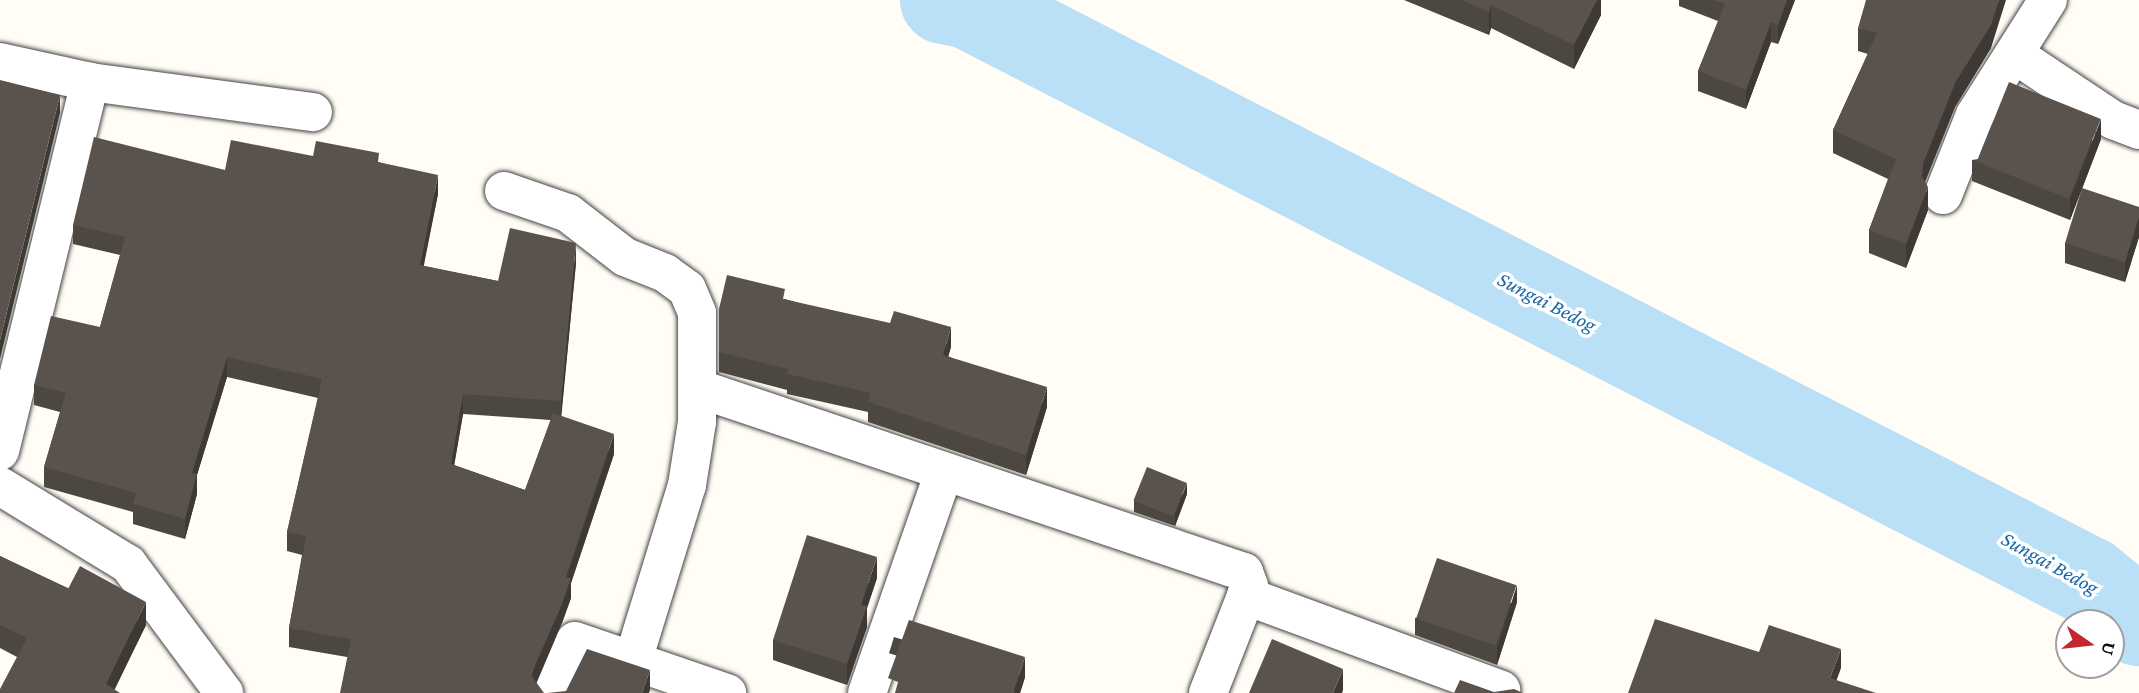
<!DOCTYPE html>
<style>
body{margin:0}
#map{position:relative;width:2139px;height:693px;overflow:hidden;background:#fffdf5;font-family:"Crimson Pro",serif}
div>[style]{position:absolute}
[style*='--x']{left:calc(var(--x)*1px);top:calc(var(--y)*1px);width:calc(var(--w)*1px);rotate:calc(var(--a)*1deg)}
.river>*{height:88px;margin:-44px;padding:0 44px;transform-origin:44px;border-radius:44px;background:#b9e0f7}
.roads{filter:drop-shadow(0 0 2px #444) drop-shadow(0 0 2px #444)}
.minor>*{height:38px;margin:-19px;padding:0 19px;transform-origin:19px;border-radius:19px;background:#fff}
.wall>*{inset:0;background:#4d4742;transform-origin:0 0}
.shaded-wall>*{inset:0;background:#3f3936}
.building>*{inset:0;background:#5a524d;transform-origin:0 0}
span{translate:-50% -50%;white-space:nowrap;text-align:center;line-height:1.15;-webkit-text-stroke:7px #fff;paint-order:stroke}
.water-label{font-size:21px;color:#1768a6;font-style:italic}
.north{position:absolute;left:2055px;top:609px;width:70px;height:70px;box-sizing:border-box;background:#fff;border:2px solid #a0a0a0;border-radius:50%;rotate:104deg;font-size:19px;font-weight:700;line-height:28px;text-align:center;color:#111}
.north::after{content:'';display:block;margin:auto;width:24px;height:32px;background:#c4262e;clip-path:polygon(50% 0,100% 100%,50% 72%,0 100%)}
</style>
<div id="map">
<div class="river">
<div style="--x:944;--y:0;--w:25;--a:11"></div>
<div style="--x:969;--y:5;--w:1259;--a:27.22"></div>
<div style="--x:2089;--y:581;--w:65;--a:39.4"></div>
</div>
<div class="roads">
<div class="minor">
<div style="--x:2017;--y:56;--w:115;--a:33.7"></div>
<div style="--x:2113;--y:120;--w:28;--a:21"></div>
<div style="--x:0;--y:62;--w:92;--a:12.5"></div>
<div style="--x:90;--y:82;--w:225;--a:7.7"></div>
<div style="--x:504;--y:191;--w:68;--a:19"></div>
<div style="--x:568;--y:213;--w:72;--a:37.7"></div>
<div style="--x:625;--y:257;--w:43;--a:21.8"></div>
<div style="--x:665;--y:273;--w:27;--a:36"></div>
<div style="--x:687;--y:289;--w:26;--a:67"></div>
<div style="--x:697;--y:313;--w:109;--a:90"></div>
<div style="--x:697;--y:422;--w:64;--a:99"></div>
<div style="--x:687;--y:485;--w:183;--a:107.1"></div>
<div style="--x:1943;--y:195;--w:86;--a:-68.2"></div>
<div style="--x:1975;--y:115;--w:136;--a:-57.6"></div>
<div style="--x:697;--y:388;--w:577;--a:18.59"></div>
<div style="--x:1244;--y:572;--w:15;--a:70"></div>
<div style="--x:1249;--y:586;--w:10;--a:107"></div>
<div style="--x:1246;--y:596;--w:104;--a:111.4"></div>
<div style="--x:0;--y:451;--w:380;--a:-76.3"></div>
<div style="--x:0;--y:486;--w:150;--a:31.4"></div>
<div style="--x:128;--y:564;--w:161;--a:53.3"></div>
<div style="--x:1246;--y:596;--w:272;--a:20.2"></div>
<div style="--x:553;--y:693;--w:56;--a:-67.1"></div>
<div style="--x:575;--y:641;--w:161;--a:18.9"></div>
<div style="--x:867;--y:693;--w:234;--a:-70.8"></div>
</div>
</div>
<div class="wall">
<div style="clip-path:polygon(1404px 0,1601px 0,1601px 15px,1574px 69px,1491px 28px,1489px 35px)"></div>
<div style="clip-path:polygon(1679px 0,1795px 0,1778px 44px,1771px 42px,1746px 109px,1698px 91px,1698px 71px,1718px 21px,1679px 6px)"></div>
<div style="clip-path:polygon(1858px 28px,1991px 48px,1955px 107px,1925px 181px,1928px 210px,1906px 268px,1869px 253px,1869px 230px,1888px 179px,1833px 153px,1833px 130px,1868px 54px,1858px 51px)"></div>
<div style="clip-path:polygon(2101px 139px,2070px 220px,1972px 181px,1972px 160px)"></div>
<div style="clip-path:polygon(evenodd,313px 156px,379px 162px,438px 194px,423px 266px,498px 281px,576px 263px,561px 416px,614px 454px,571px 583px,571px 598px,562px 623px,347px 657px,289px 647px,289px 628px,302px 555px,287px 551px,287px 532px,318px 398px,227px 377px,197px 475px,197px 494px,185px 539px,133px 524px,133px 512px,44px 487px,44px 467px,60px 412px,34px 405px,34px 385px,100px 327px,120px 255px,73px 244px,73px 225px,225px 170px,313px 156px,463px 414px,551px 420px,525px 490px,454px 465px,463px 414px)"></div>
<div style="clip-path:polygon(2139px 207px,2139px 237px,2125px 282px,2065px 263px,2065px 243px)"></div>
<div style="clip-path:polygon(785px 299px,951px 347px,948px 356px,1047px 407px,1026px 475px,868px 422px,868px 412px,787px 394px,787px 390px,719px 372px,719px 309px)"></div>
<div style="clip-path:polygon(1187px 494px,1175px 526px,1134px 512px,1134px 501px)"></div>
<div style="clip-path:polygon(0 556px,146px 625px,114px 689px,17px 657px,0 648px)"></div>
<div style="clip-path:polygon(877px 578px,867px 608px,867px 627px,847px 685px,773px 660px,773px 640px)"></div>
<div style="clip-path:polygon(1517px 602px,1497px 665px,1415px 635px,1415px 618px)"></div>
<div style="left:1025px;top:677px;width:17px;height:137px;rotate:107deg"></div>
</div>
<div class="shaded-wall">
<div style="clip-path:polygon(1597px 0,1601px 0,1601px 15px,1574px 69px,1574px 45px)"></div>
<div style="clip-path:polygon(1787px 0,1795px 0,1778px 44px,1778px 25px)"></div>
<div style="clip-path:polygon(1999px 0,2006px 0,1991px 48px,1955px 107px,1923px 187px,1922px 176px,1923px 164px,1955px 83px)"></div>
<div style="clip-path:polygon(1491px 5px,1491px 28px,1489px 35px,1489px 12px)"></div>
<div style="clip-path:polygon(1771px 22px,1771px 42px,1746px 109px,1746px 90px)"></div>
<div style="clip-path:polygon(60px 95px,60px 113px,0 359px,0 340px)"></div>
<div style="clip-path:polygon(2101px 119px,2101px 139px,2070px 220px,2070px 199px)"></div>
<div style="clip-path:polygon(438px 175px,438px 194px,420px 285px,420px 265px)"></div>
<div style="clip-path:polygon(1928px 187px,1928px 210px,1906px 268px,1906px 244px)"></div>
<div style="clip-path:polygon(2139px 217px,2139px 237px,2125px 282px,2125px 262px)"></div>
<div style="clip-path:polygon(576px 243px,576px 263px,561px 420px,561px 401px)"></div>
<div style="clip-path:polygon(951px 327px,951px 347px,943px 375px,943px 355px)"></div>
<div style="clip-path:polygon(227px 357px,227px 377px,197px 475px,197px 494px,185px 539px,185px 519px,192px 473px)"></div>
<div style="clip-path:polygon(1047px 387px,1047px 407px,1026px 475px,1026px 455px)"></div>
<div style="clip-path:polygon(463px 394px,463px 414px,451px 484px,451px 464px)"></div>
<div style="clip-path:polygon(614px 434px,614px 454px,571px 583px,571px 598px,562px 623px,532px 693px,531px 675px,566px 577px)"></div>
<div style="clip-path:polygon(1187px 483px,1187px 494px,1175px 526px,1175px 514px)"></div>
<div style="clip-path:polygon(877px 557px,877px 578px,867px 608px,867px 627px,847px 685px,847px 664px,861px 605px)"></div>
<div style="clip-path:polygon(1517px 585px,1517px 602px,1497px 665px,1497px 648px)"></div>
<div style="clip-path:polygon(146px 602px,146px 625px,113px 693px,106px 684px)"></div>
<div style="clip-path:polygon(1841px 649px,1841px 668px,1832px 693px,1830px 678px)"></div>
<div style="clip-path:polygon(1025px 657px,1025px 677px,1020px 693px,1013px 693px)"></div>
<div style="clip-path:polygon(1343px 669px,1343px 690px,1342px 693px,1333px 693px)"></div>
<div style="clip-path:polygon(650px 670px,650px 690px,649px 693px,642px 693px)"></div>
</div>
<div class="building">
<div style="clip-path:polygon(1461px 0,1597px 0,1574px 45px,1491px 5px,1489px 12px)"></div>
<div style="clip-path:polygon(1713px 0,1787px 0,1778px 25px,1771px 22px,1746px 90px,1698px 71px,1725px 4px)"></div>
<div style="clip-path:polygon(1866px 0,1999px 0,1991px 25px,1955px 83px,1923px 164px,1922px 176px,1928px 187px,1906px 244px,1869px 230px,1896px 159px,1833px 130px,1877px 33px,1858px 28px)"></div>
<div style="clip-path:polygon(0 80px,60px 95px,0 340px)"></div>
<div style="left:2009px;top:82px;width:99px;height:86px;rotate:22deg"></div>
<div style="clip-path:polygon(94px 137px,225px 170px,231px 140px,313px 156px,316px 141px,379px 153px,378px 162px,438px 175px,420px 265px,498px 281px,510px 228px,576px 243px,561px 401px,463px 394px,451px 464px,525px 490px,553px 413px,614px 434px,566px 577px,571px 578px,562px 604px,531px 675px,544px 693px,340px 693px,351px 639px,289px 628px,306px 536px,287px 532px,322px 379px,227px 357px,192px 473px,197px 474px,185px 519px,133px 504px,136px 493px,44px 467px,66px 393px,34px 385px,51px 316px,100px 327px,125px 237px,73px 225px)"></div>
<div style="clip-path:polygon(2082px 188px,2139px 207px,2139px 217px,2125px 262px,2065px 243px)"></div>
<div style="clip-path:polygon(727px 275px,785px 289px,783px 299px,890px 323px,894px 311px,951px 327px,943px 355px,1047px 387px,1026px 455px,868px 402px,871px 393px,787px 374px,788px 369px,719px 352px,719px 309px)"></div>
<div style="left:1147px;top:467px;width:43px;height:36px;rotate:22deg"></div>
<div style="clip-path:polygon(807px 535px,877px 557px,861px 605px,867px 606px,847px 664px,773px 640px)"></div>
<div style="clip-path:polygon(0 556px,68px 589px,80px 566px,146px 602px,106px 684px,120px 693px,0 693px,0 689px,27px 638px,0 625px)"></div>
<div style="left:1437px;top:558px;width:84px;height:64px;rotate:19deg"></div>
<div style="clip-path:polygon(1655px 619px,1759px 652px,1769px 625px,1841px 649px,1830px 678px,1876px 693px,1628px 693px)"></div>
<div style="clip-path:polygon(909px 620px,1025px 657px,1013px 693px,895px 693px,898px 682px,888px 678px)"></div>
<div style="clip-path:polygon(1272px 639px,1343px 669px,1333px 693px,1249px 693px)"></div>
<div style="clip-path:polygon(587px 649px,650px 670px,642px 693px,547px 693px,566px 691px)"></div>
<div style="clip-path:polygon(1460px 680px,1494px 692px,1514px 689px,1523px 693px,1454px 693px)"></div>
</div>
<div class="water-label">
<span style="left:1547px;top:302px;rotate:27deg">Sungai Bedog</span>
<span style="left:2050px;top:563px;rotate:29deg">Sungai Bedog</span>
</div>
<div class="north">U</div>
</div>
